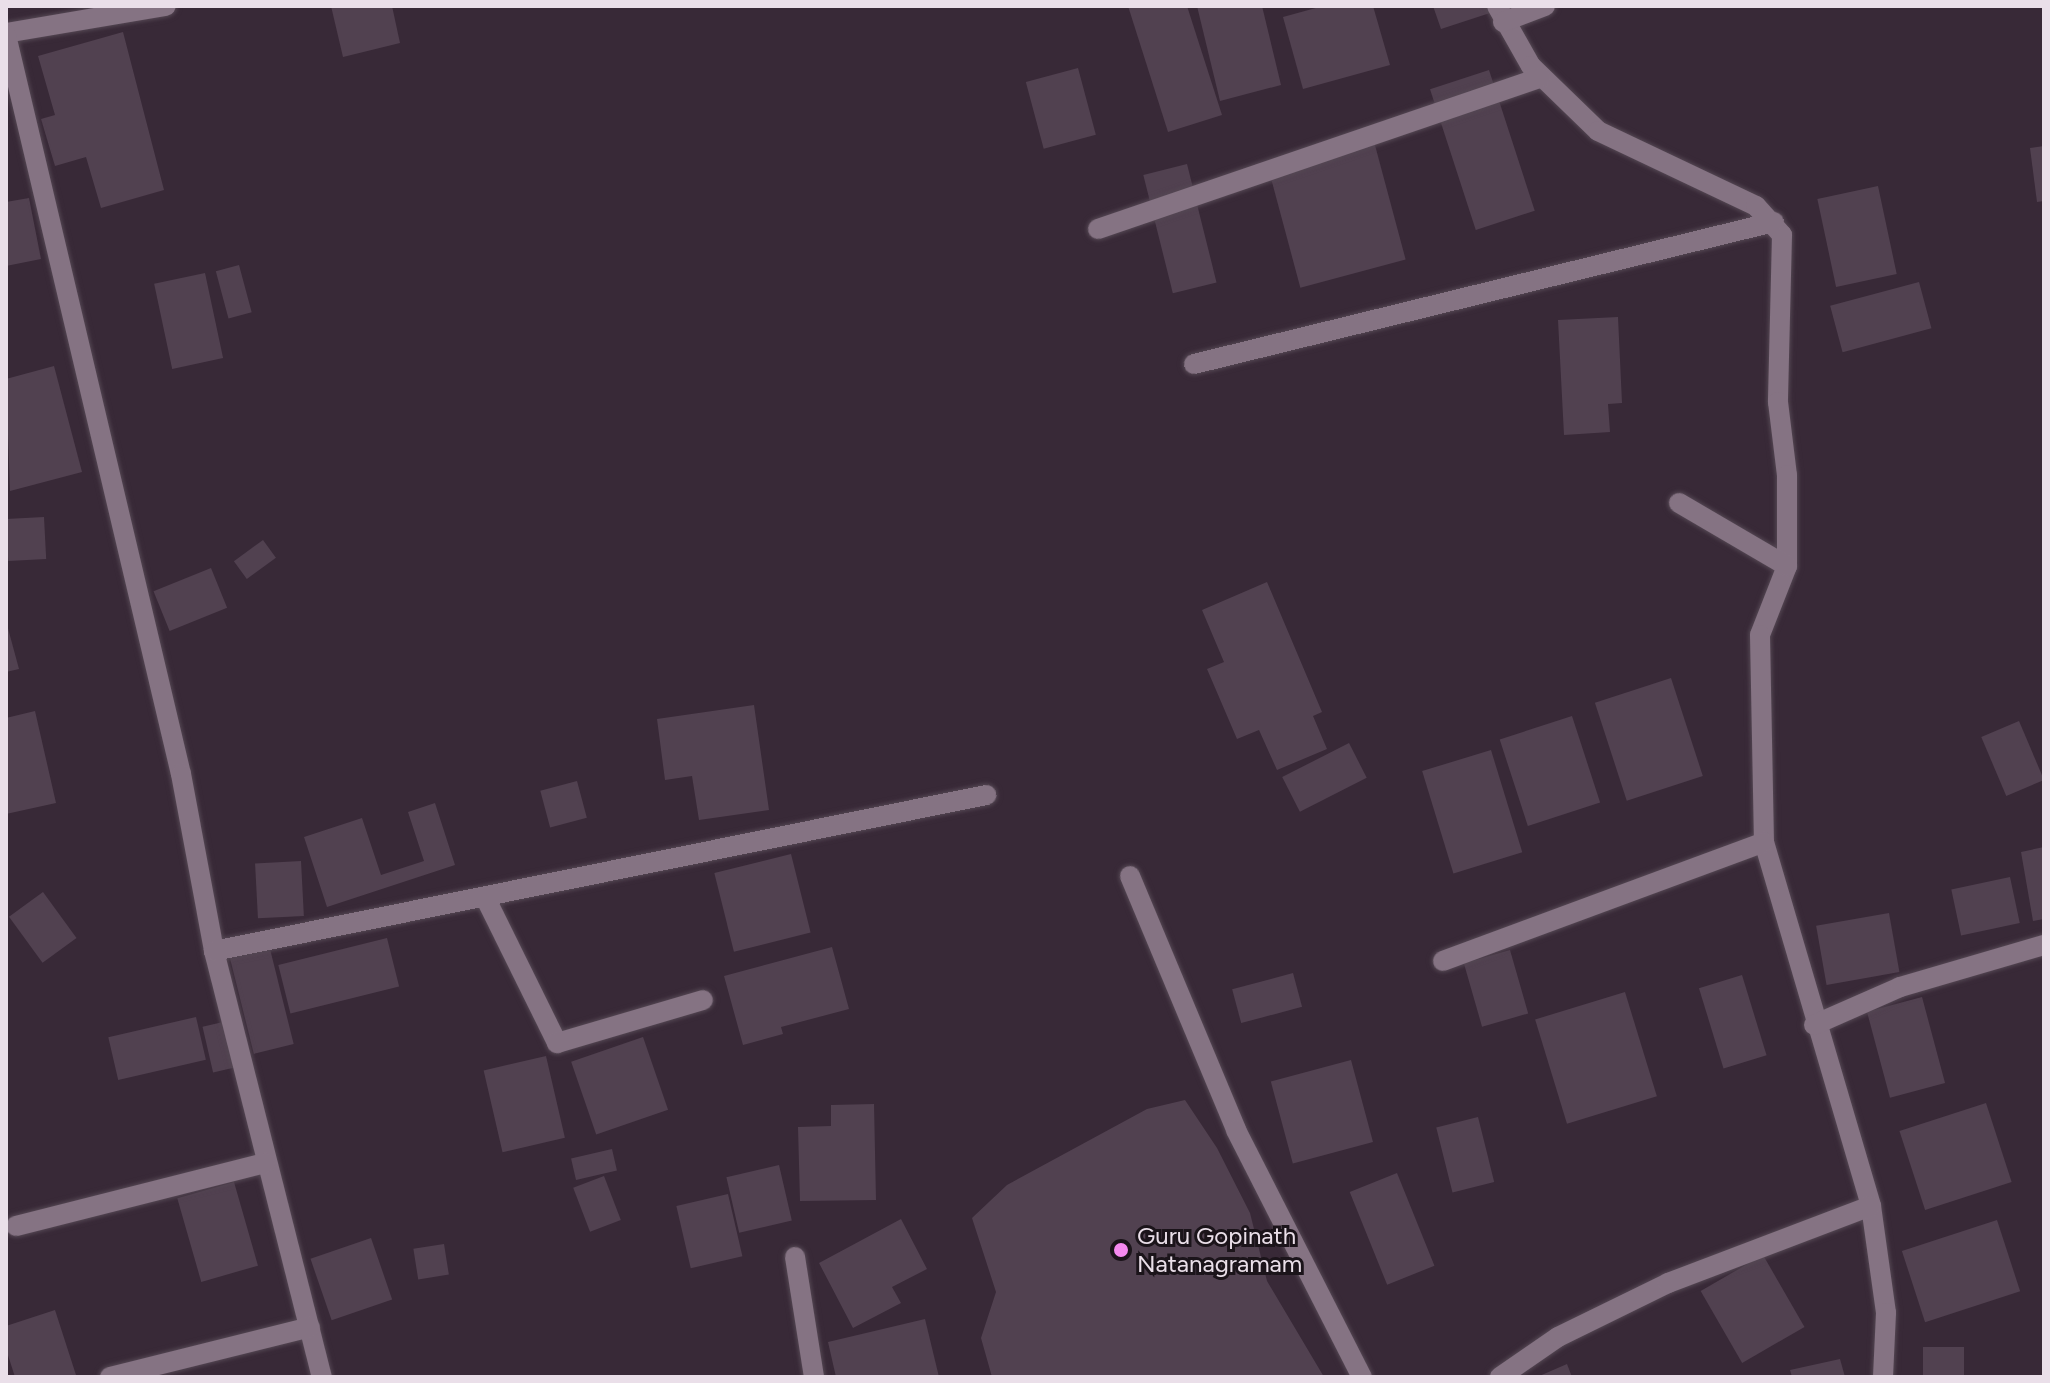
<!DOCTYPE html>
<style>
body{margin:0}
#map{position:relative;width:2050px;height:1383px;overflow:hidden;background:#382937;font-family:Figtree,sans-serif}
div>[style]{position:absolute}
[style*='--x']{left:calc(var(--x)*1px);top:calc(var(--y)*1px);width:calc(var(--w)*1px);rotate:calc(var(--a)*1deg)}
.building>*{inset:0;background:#514150;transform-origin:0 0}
.roads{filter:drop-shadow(0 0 2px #544753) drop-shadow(0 0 2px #544753)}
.lane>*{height:20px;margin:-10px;padding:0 10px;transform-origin:10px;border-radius:10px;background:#857383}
.street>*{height:20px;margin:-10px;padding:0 10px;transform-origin:10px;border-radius:10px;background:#857383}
.dots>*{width:22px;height:22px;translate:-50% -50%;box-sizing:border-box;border:4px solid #1b141a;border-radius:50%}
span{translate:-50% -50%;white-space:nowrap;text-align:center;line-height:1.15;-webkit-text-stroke:6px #1b141a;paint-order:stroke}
.poi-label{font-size:24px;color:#eadfe9}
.left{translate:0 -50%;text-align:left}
.frame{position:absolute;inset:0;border:8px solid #eadfe9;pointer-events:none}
</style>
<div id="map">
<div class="building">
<div style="clip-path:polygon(331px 6px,392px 6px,400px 43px,343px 57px)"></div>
<div style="clip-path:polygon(1128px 6px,1187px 6px,1222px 115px,1168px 132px)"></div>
<div style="clip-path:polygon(1197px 6px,1262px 6px,1281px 85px,1220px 101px)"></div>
<div style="clip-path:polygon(1323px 6px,1373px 6px,1390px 65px,1303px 89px,1283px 17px)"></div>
<div style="clip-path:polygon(1433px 6px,1488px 6px,1490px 13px,1441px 29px)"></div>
<div style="clip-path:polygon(123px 32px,164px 190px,101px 208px,86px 157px,55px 166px,41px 119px,55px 115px,38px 56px)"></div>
<div style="left:1078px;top:68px;width:69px;height:54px;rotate:75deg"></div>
<div style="left:1489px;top:70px;width:148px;height:62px;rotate:72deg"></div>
<div style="left:1372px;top:134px;width:130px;height:109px;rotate:75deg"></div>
<div style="clip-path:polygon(2044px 146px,2044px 201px,2037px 202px,2030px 148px)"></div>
<div style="left:1187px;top:164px;width:122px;height:45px;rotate:76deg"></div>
<div style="left:1878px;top:186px;width:90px;height:62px;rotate:78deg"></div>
<div style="clip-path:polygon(29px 198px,41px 259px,6px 266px,6px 202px)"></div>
<div style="left:239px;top:265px;width:49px;height:24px;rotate:75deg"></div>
<div style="left:205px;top:273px;width:87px;height:52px;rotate:78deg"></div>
<div style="left:1919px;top:282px;width:48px;height:92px;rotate:75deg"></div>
<div style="clip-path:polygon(1618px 317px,1622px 403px,1608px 404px,1610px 432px,1564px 435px,1558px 320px)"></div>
<div style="clip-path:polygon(54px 366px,82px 472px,10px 491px,6px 379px)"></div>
<div style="left:44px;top:517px;width:42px;height:38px;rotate:87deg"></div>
<div style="left:263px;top:540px;width:22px;height:36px;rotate:54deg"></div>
<div style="left:211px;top:568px;width:43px;height:62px;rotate:68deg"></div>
<div style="clip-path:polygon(1267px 582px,1322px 712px,1313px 716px,1327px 749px,1277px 770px,1259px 730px,1237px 739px,1207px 669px,1224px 662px,1202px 610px)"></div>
<div style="clip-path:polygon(6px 621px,19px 669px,6px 672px)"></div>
<div style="left:1671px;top:678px;width:103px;height:80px;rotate:72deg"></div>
<div style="clip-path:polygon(754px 705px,769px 810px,699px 820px,692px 776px,665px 780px,657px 719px)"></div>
<div style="clip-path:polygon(35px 711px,56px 803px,6px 814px,6px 718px)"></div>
<div style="left:1572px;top:716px;width:91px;height:76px;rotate:72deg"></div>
<div style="left:2019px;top:721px;width:64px;height:41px;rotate:67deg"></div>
<div style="left:1349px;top:743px;width:39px;height:75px;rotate:63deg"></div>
<div style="left:1491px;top:750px;width:107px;height:72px;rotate:73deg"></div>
<div style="left:577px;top:781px;width:38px;height:38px;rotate:75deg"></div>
<div style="clip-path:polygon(435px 803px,455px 865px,327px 907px,304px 837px,362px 818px,381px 875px,424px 861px,408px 812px)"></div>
<div style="clip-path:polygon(2044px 847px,2044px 919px,2033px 921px,2021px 852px)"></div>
<div style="left:791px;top:854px;width:81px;height:79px;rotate:76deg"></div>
<div style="left:301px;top:861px;width:55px;height:46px;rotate:87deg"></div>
<div style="left:2010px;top:877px;width:47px;height:60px;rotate:78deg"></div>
<div style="left:43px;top:892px;width:57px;height:42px;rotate:54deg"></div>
<div style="left:1889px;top:913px;width:60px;height:74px;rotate:80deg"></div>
<div style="left:387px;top:938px;width:50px;height:112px;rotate:76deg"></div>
<div style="left:269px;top:945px;width:102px;height:41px;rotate:76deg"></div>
<div style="clip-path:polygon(832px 947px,849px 1009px,781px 1027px,783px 1034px,743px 1045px,724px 976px)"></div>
<div style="left:1510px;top:950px;width:66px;height:48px;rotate:74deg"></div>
<div style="left:1293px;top:973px;width:35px;height:63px;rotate:75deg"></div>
<div style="left:1742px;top:975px;width:84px;height:45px;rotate:73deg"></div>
<div style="left:1625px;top:992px;width:109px;height:94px;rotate:73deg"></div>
<div style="left:1922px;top:997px;width:89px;height:57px;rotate:75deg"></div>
<div style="left:196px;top:1017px;width:44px;height:90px;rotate:77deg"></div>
<div style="left:223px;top:1022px;width:47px;height:21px;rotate:77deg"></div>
<div style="left:643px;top:1037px;width:77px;height:76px;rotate:71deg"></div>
<div style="left:546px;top:1056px;width:84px;height:64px;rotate:77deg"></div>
<div style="left:1351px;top:1060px;width:85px;height:83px;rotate:75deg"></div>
<div style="clip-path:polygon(1185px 1100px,1217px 1148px,1250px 1213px,1267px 1281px,1324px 1377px,992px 1377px,981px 1338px,996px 1292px,972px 1218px,1007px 1185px,1147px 1109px)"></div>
<div style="left:1986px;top:1103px;width:83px;height:91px;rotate:72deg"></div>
<div style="clip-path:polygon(874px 1104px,876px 1200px,800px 1201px,798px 1127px,831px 1126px,831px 1105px)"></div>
<div style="left:1478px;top:1117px;width:67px;height:43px;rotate:76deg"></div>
<div style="left:612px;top:1149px;width:22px;height:42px;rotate:77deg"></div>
<div style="left:779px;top:1165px;width:57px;height:54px;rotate:77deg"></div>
<div style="left:1397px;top:1173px;width:100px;height:51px;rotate:68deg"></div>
<div style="left:604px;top:1176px;width:47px;height:33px;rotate:69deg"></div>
<div style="left:234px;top:1182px;width:87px;height:59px;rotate:74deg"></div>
<div style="left:728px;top:1194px;width:64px;height:53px;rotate:77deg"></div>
<div style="clip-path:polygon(901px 1219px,927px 1269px,892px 1287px,901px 1303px,853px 1328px,819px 1263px)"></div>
<div style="left:1997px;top:1220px;width:75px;height:100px;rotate:72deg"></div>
<div style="left:371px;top:1238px;width:65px;height:64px;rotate:71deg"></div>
<div style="left:444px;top:1244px;width:31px;height:31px;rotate:81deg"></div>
<div style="left:1763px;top:1255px;width:83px;height:72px;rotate:60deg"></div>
<div style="clip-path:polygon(55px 1310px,76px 1375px,15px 1377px,6px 1349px,6px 1326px)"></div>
<div style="clip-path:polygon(925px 1319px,939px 1377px,836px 1377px,828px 1342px)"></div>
<div style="left:1923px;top:1347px;width:41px;height:30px"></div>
<div style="clip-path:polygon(1840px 1359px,1845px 1377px,1792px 1377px,1790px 1370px)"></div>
<div style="clip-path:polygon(1567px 1364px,1572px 1377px,1537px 1377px)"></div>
</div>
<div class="roads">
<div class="lane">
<div style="--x:1130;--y:876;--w:275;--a:67.3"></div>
<div style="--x:1236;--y:1130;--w:277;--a:63"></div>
</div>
<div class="street">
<div style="--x:1497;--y:6;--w:69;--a:60.5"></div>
<div style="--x:1531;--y:66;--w:93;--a:44.1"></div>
<div style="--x:1598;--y:131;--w:175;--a:25.4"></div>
<div style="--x:1756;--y:206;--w:39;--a:48"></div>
<div style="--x:1782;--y:235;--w:167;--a:91.4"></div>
<div style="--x:1778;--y:402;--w:74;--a:83"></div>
<div style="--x:1787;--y:475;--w:91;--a:90"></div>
<div style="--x:1787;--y:566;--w:74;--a:111.4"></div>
<div style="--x:1760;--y:635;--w:207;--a:88.9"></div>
<div style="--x:1764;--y:842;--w:379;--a:73.6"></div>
<div style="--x:1871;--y:1206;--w:108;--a:82"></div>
<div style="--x:1886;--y:1313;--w:64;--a:92.7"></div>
<div style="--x:1503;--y:22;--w:45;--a:-20.9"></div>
<div style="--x:6;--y:33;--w:162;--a:-9.6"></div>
<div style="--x:6;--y:35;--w:759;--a:76.68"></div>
<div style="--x:181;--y:774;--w:180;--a:79.4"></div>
<div style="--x:214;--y:951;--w:439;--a:75.8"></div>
<div style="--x:1098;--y:229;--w:468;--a:-18.9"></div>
<div style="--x:1194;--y:364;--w:597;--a:-13.76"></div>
<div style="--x:1679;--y:503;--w:125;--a:30.3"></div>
<div style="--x:485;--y:897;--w:163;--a:63.7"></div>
<div style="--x:557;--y:1043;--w:152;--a:-16.4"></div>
<div style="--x:214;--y:951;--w:788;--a:-11.42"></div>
<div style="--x:1443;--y:961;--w:342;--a:-20.3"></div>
<div style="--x:1814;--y:1025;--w:94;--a:-23.8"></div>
<div style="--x:1900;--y:987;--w:150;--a:-16.3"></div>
<div style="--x:16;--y:1226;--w:257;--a:-14.2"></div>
<div style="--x:795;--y:1257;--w:121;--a:81"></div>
<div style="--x:110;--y:1377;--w:206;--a:-14"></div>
<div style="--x:1500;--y:1377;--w:70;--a:-34.6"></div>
<div style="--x:1558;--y:1337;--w:123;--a:-26.1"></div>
<div style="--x:1668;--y:1283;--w:217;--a:-20.8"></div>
</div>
</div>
<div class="dots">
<div style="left:1121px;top:1250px;background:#f589ef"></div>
</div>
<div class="poi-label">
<span class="left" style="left:1137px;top:1250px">Guru Gopinath<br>Natanagramam</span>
</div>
<div class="frame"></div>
</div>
